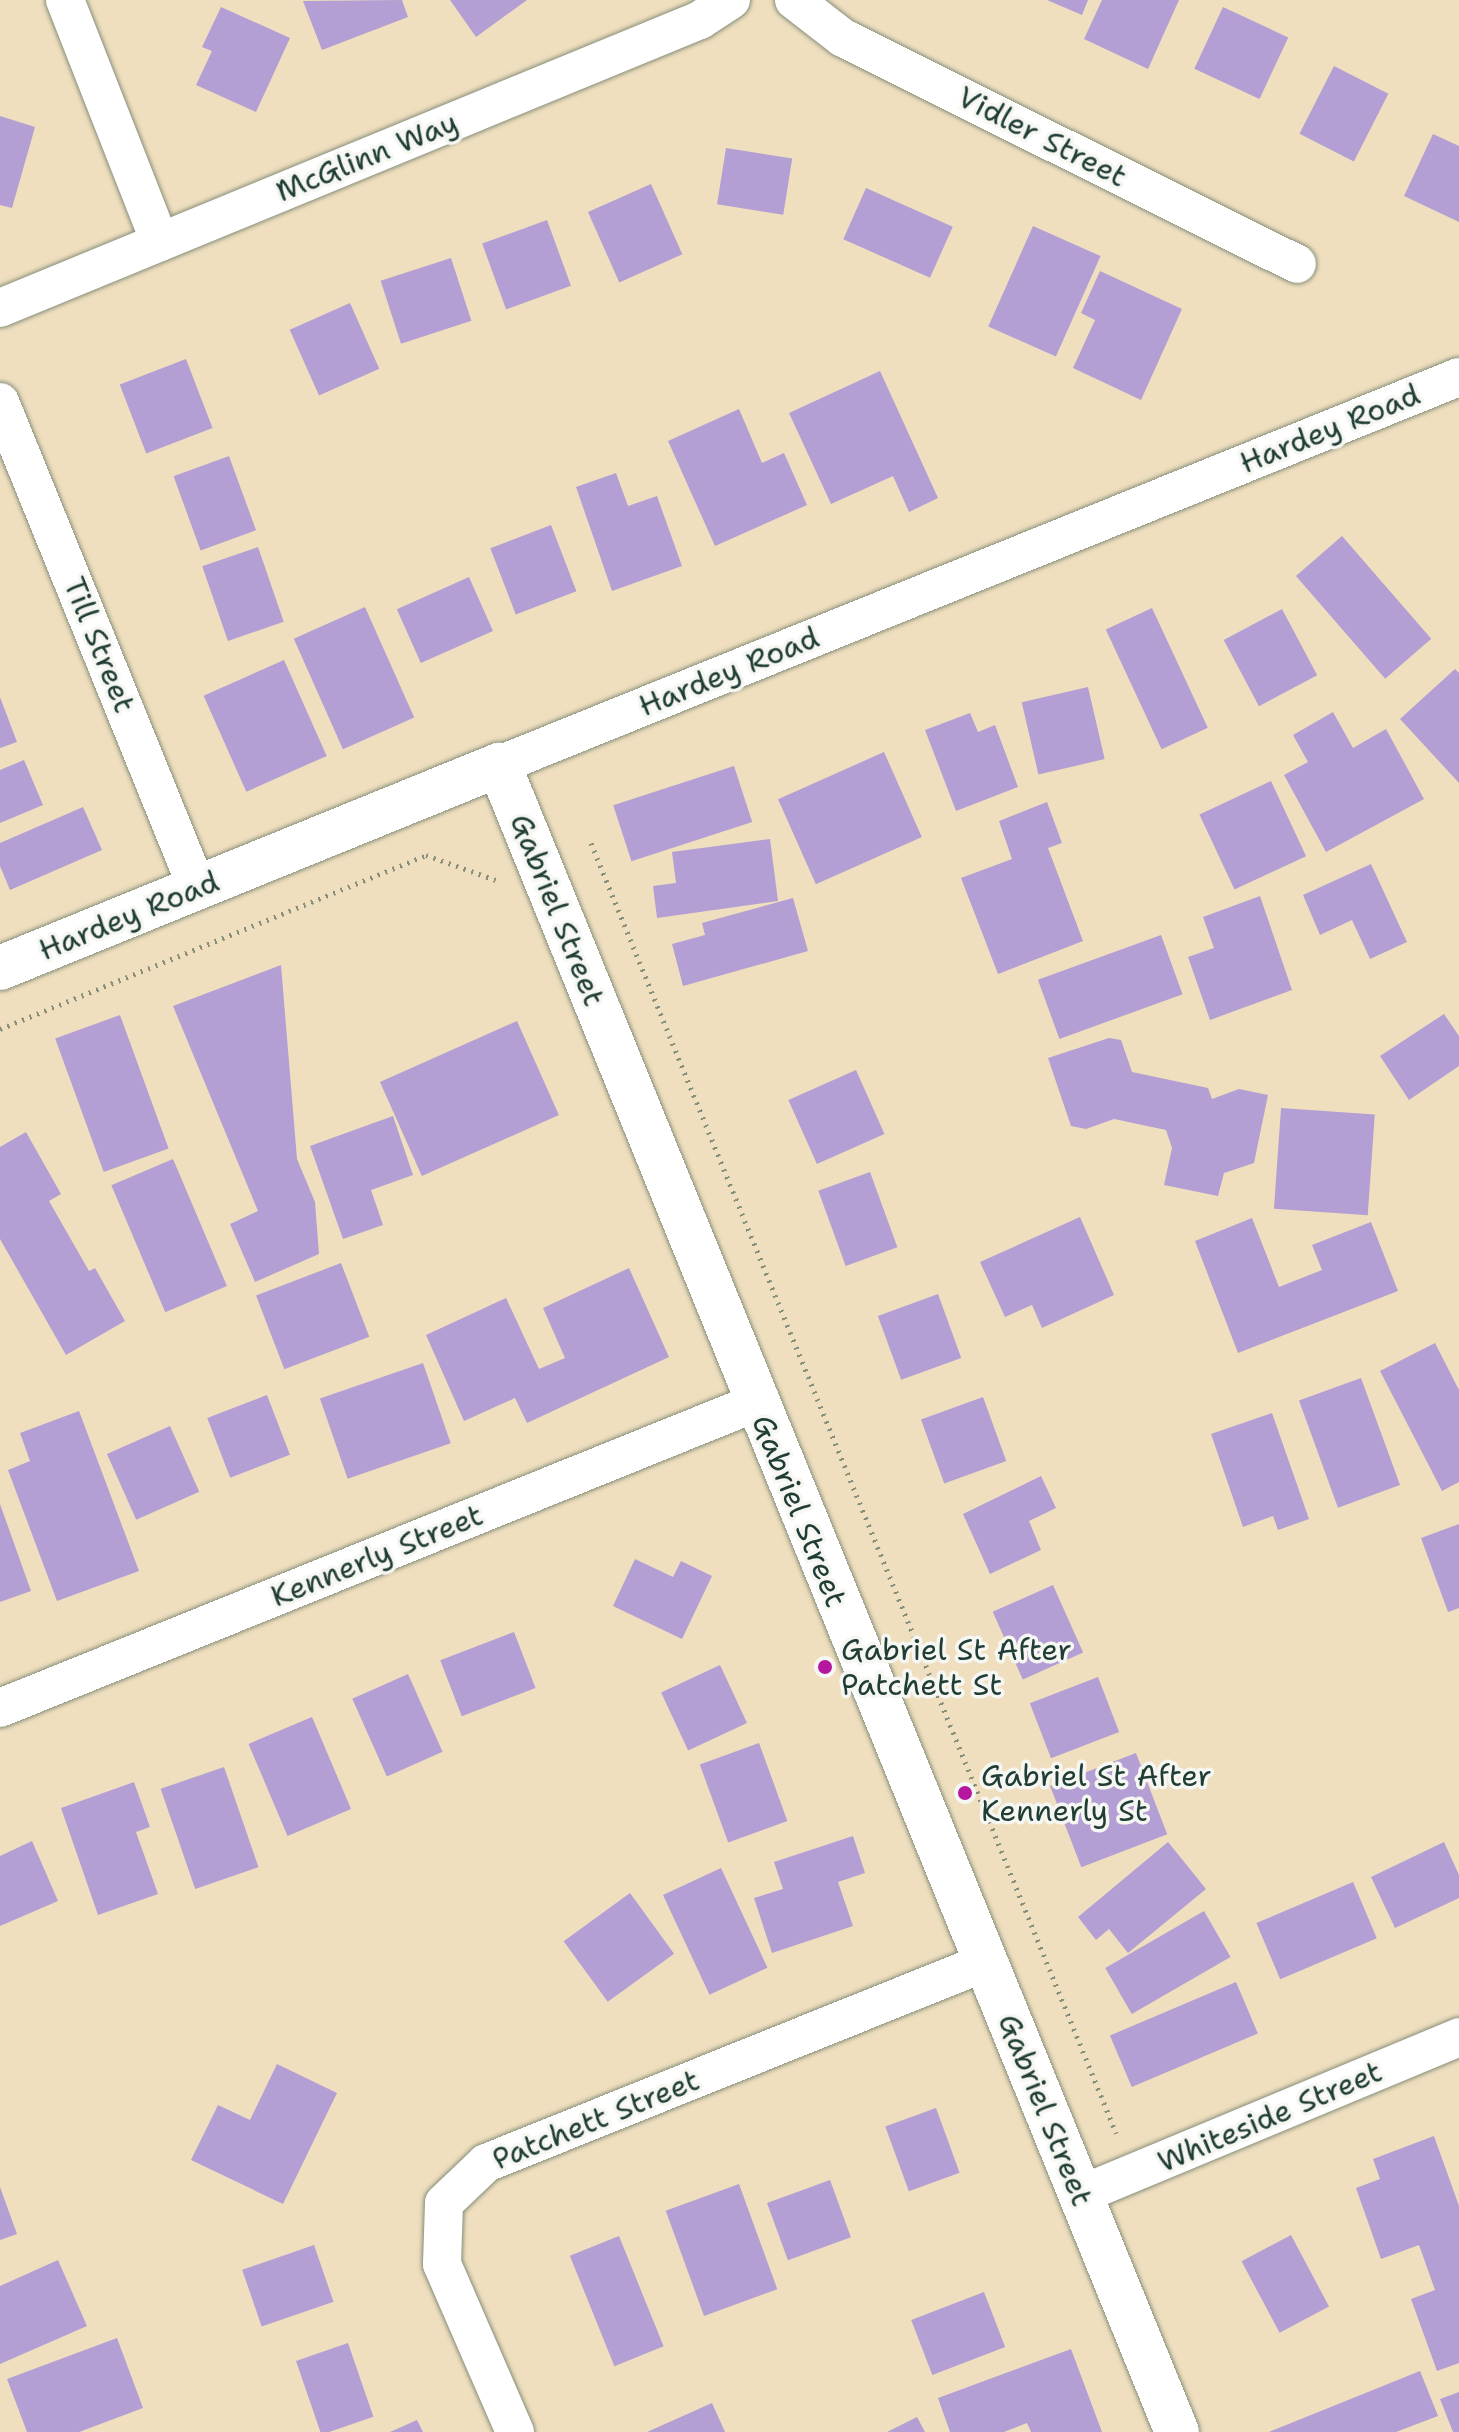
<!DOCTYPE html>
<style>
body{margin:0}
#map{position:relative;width:1459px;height:2432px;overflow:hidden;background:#efdfbf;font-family:"Shantell Sans",sans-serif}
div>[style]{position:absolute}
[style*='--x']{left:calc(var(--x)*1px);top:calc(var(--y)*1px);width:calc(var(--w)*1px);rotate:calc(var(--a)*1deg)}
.building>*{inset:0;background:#b39fd3;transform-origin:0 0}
.path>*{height:5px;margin-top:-2.5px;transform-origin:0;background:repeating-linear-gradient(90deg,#878e7a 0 2px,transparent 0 8px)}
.roads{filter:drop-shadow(0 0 2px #878e7a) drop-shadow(0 0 2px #878e7a)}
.minor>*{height:38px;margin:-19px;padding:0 19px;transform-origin:19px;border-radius:19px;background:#fff}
.tertiary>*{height:44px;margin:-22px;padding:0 22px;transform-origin:22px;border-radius:22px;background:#fff}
.dots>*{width:22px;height:22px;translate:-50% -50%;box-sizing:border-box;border:4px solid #f6f6f2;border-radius:50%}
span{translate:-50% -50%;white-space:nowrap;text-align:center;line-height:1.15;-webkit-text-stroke:7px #f6f6f2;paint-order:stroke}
.street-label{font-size:30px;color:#1f3d34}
.poi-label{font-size:30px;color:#1f3d34}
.left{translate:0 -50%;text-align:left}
</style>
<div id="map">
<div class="building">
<div style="clip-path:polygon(402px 0,408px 17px,322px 50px,303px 1px)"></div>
<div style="clip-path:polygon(450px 0,527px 0,476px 37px)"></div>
<div style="clip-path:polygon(1047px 0,1088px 0,1082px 15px)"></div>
<div style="clip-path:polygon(1102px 0,1179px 0,1148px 69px,1084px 39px)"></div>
<div style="clip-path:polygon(221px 7px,290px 38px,256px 112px,196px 85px,212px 51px,202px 47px)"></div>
<div style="left:1223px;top:7px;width:72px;height:68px;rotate:25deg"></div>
<div style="left:1334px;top:66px;width:61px;height:76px;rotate:27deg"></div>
<div style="clip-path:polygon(0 116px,35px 127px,12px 208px,0 205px)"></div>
<div style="clip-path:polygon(1433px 134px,1459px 146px,1459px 222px,1404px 196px)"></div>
<div style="left:726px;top:148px;width:67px;height:57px;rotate:9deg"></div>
<div style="left:651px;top:184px;width:77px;height:69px;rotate:66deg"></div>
<div style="left:866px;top:188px;width:95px;height:56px;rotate:24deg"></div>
<div style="left:547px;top:220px;width:70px;height:69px;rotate:70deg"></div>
<div style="left:1033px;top:226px;width:74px;height:110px;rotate:24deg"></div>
<div style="left:451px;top:258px;width:66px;height:74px;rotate:72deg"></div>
<div style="clip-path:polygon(1100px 271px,1182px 309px,1141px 400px,1073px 368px,1095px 320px,1081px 313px)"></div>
<div style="left:350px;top:303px;width:72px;height:66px;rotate:66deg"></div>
<div style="left:186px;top:359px;width:74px;height:71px;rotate:69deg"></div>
<div style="clip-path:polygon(880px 371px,938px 498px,909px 512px,893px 476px,831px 504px,789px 413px)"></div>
<div style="clip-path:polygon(739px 409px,762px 463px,784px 453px,807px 505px,715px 546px,668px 441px)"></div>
<div style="left:229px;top:456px;width:79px;height:59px;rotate:70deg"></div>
<div style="clip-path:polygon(616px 473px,628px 506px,657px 496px,682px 566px,612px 591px,576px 487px)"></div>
<div style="left:551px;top:525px;width:71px;height:65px;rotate:69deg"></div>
<div style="left:1342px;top:536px;width:136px;height:61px;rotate:49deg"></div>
<div style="left:258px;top:547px;width:79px;height:59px;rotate:71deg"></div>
<div style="left:469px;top:577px;width:59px;height:79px;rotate:66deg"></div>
<div style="left:365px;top:607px;width:121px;height:78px;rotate:66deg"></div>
<div style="left:1152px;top:608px;width:132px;height:51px;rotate:65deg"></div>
<div style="left:1282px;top:609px;width:75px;height:66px;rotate:62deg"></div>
<div style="left:284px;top:660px;width:105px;height:88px;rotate:66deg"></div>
<div style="clip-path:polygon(1455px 669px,1459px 673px,1459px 783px,1400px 719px)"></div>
<div style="left:1088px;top:687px;width:74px;height:68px;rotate:77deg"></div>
<div style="clip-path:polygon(0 697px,17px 742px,0 748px)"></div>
<div style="clip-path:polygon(1333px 712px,1353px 748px,1386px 729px,1424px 799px,1326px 852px,1284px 775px,1308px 762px,1293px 735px)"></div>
<div style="clip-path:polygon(970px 713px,978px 732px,995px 725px,1018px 787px,956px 811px,925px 730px)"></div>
<div style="left:884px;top:752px;width:93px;height:116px;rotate:66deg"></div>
<div style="clip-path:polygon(24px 760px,43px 805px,0 823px,0 770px)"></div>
<div style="left:734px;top:766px;width:59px;height:127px;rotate:72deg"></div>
<div style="left:1271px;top:781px;width:83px;height:79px;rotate:65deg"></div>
<div style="clip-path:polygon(1047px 802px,1062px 843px,1048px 848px,1083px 941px,998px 974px,961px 878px,1012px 859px,999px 821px)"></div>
<div style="clip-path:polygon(83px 807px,102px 850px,10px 890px,0 866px,0 843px)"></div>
<div style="clip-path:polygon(770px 839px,778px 901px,657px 918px,653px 886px,676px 883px,672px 852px)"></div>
<div style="clip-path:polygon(1371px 864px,1407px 942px,1370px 959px,1352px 920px,1320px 935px,1303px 895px)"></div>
<div style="clip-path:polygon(1260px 896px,1292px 990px,1210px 1020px,1188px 957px,1214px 948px,1203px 917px)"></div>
<div style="clip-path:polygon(793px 898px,808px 951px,683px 986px,672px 944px,705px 935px,702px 923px)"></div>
<div style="left:1161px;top:935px;width:63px;height:131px;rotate:70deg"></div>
<div style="clip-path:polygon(281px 965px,297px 1159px,315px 1202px,319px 1254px,255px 1282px,230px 1224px,258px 1211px,173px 1006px)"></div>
<div style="clip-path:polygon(1444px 1014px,1459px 1036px,1459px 1066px,1409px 1100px,1380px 1056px)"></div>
<div style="left:120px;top:1015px;width:142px;height:69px;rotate:70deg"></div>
<div style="left:517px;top:1021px;width:103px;height:150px;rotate:66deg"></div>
<div style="clip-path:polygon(1109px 1038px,1121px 1040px,1132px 1072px,1208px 1088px,1212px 1099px,1239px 1089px,1268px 1095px,1254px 1163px,1224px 1173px,1218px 1196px,1164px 1185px,1172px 1148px,1166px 1130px,1114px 1119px,1086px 1129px,1071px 1126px,1048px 1058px)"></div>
<div style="left:856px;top:1070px;width:70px;height:74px;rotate:66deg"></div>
<div style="left:1281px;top:1108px;width:94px;height:101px;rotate:4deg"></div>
<div style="clip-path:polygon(393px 1116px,413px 1175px,371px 1190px,383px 1225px,343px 1239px,310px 1146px)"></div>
<div style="clip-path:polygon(26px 1132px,61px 1194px,49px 1201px,89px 1271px,95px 1268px,125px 1321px,66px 1355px,0 1239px,0 1147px)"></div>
<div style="left:173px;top:1159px;width:138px;height:67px;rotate:67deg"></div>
<div style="left:870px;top:1172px;width:80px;height:55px;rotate:70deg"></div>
<div style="clip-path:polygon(1080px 1217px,1114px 1295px,1042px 1328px,1032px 1305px,1005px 1317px,980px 1262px)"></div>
<div style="clip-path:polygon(1252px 1218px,1279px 1287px,1322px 1270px,1312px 1245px,1371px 1222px,1398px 1291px,1238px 1353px,1195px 1241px)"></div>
<div style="left:341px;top:1263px;width:79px;height:91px;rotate:69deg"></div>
<div style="clip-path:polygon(629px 1268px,669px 1357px,527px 1423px,515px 1398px,464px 1421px,426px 1335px,506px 1298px,539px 1369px,565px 1358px,543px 1308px)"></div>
<div style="left:938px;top:1294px;width:68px;height:64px;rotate:70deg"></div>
<div style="clip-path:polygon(1435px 1343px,1459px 1390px,1459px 1482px,1442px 1491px,1380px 1371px)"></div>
<div style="left:423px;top:1363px;width:85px;height:109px;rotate:71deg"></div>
<div style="left:1361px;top:1378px;width:114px;height:66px;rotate:70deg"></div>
<div style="left:267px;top:1395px;width:64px;height:64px;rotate:69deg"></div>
<div style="left:983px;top:1397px;width:68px;height:66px;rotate:70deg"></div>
<div style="clip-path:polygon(79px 1411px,139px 1571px,57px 1601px,8px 1470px,30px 1461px,20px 1433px)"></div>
<div style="clip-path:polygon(1272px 1413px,1309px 1519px,1278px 1530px,1273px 1516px,1243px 1527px,1211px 1434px)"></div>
<div style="left:170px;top:1426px;width:72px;height:69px;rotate:66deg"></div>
<div style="clip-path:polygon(1041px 1476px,1056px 1508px,1029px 1521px,1041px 1550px,990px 1574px,963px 1514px)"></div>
<div style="clip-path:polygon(0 1504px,31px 1591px,0 1602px)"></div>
<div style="clip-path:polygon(1459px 1524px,1459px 1608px,1448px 1612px,1421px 1538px)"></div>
<div style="clip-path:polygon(635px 1559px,673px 1577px,681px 1561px,712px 1576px,682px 1639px,613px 1606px)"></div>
<div style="left:1053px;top:1585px;width:74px;height:66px;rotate:66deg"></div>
<div style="left:514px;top:1632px;width:60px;height:79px;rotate:69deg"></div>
<div style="left:720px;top:1665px;width:64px;height:65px;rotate:65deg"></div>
<div style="left:408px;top:1674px;width:85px;height:61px;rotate:66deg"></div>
<div style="left:1098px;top:1677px;width:59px;height:73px;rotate:69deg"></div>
<div style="left:312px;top:1717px;width:100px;height:69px;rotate:67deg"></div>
<div style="left:759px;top:1743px;width:83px;height:63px;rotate:70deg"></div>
<div style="left:1136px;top:1753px;width:87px;height:92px;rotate:69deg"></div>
<div style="left:224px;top:1767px;width:106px;height:67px;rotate:71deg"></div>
<div style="clip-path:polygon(134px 1782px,150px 1827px,136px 1832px,158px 1894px,98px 1915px,61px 1808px)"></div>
<div style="clip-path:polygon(853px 1836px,865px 1873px,838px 1882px,853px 1926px,772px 1953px,754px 1898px,783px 1889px,774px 1862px)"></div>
<div style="clip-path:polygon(32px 1841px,58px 1901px,0 1926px,0 1856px)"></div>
<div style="clip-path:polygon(1168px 1842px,1206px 1889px,1128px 1953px,1109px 1929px,1096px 1940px,1078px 1917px)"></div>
<div style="clip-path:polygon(1444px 1842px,1459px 1875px,1459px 1898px,1395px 1928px,1371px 1877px)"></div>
<div style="left:721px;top:1868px;width:110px;height:64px;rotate:65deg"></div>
<div style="left:1353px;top:1882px;width:61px;height:105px;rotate:67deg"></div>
<div style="left:630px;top:1893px;width:75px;height:82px;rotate:54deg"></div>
<div style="left:1204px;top:1911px;width:53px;height:114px;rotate:60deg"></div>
<div style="left:1236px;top:1982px;width:56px;height:137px;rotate:67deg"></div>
<div style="clip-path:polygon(277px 2064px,337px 2093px,283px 2204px,191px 2160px,218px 2105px,250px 2120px)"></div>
<div style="left:936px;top:2108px;width:69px;height:54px;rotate:70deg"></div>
<div style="clip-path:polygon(1434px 2136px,1459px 2206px,1459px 2363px,1437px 2371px,1411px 2299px,1435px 2290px,1419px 2245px,1381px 2259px,1356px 2188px,1380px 2179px,1373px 2159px)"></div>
<div style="left:830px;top:2180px;width:61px;height:67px;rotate:70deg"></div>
<div style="left:739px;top:2184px;width:112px;height:78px;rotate:70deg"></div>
<div style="clip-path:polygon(0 2187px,17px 2234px,0 2240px)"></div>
<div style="left:1291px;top:2235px;width:81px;height:56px;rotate:62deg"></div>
<div style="left:619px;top:2236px;width:119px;height:53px;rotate:68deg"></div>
<div style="left:314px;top:2245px;width:60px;height:76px;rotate:71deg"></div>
<div style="clip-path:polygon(58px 2260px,87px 2326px,0 2364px,0 2286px)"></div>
<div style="left:984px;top:2292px;width:59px;height:78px;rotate:69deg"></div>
<div style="clip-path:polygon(117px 2338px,143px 2408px,79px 2432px,27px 2432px,7px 2379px)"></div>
<div style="left:348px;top:2343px;width:78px;height:55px;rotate:71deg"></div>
<div style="clip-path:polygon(1071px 2349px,1102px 2432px,1031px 2432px,1027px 2423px,1004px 2432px,950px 2432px,938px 2398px)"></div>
<div style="clip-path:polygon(1420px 2371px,1438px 2416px,1396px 2432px,1269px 2432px)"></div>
<div style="clip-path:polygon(1459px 2392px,1459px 2432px,1453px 2432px,1440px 2399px)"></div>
<div style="clip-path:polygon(712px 2403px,725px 2432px,647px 2432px)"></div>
<div style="clip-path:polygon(917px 2417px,925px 2432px,887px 2432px)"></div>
<div style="clip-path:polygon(417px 2420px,423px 2432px,390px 2432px)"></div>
</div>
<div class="path">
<div style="--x:591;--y:843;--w:1393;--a:67.85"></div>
<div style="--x:0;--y:1029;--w:460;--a:-22.2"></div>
<div style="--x:426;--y:855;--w:74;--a:19.7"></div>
</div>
<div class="roads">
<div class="minor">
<div style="--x:65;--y:0;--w:260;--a:68.6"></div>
<div style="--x:794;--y:0;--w:62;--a:37.8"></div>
<div style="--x:843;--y:38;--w:507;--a:26.46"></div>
<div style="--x:0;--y:308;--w:757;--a:-22.36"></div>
<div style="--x:700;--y:20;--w:37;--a:-33"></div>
<div style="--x:0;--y:402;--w:524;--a:67.93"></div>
<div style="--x:499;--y:765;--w:1035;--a:-22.01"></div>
<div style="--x:0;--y:1708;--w:814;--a:-22"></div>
<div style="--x:1080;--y:2195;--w:411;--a:-22.6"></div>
<div style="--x:515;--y:2432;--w:183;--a:-113.5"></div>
<div style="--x:442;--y:2264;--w:61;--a:-88.1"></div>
<div style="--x:444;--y:2203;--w:58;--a:-43.6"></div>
<div style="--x:486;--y:2163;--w:539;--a:-21.9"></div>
</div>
<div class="tertiary">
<div style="--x:0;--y:968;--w:539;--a:-22.14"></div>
<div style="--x:499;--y:765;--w:1800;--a:67.87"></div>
</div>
</div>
<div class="dots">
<div style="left:825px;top:1667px;background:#b5179e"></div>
<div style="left:965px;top:1793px;background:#b5179e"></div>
</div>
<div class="street-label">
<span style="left:1042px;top:137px;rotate:27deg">Vidler Street</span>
<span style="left:367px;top:157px;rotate:-22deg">McGlinn Way</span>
<span style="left:1330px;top:429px;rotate:-22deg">Hardey Road</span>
<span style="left:99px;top:645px;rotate:68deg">Till Street</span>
<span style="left:729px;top:672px;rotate:-22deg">Hardey Road</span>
<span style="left:557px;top:910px;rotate:68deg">Gabriel Street</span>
<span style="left:129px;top:916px;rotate:-22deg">Hardey Road</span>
<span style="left:799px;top:1511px;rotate:68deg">Gabriel Street</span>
<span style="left:377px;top:1556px;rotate:-22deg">Kennerly Street</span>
<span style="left:1045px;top:2110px;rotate:68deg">Gabriel Street</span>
<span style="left:1270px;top:2117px;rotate:-23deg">Whiteside Street</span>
<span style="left:596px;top:2120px;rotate:-22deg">Patchett Street</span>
</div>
<div class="poi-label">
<span class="left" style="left:841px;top:1667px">Gabriel St After<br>Patchett St</span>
<span class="left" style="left:981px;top:1793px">Gabriel St After<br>Kennerly St</span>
</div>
</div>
